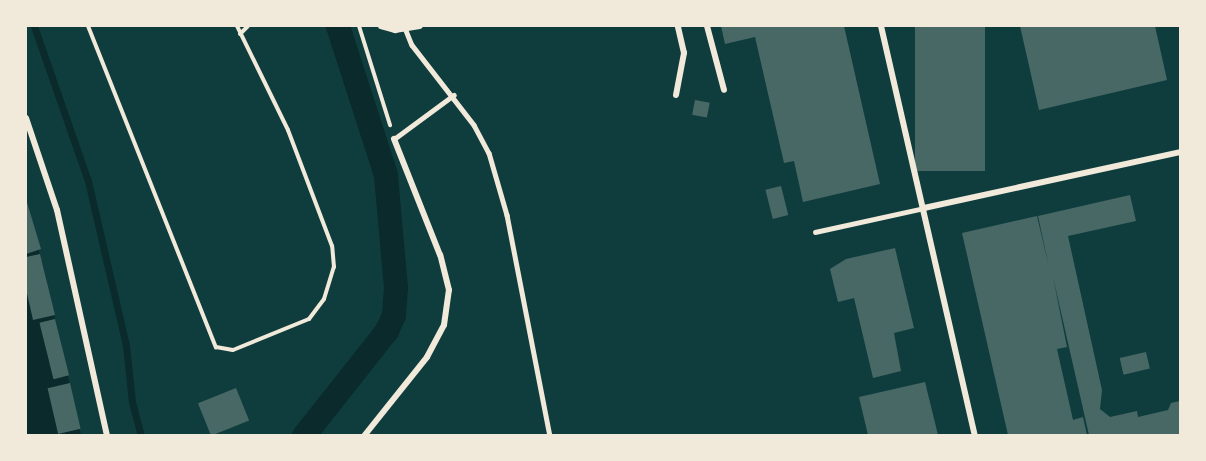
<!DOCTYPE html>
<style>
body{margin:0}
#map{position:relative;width:1206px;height:461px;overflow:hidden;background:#0f3d3e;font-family:Literata,serif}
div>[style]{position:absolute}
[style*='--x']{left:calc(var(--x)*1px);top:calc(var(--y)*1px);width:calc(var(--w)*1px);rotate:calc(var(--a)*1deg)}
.water>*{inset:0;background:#0a2a2b}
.stream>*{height:7px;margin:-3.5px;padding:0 3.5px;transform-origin:3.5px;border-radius:3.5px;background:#0a2a2b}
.canal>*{height:24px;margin:-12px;padding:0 12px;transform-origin:12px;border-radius:12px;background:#0a2a2b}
.building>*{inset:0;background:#486865;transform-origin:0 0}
.path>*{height:4px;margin:-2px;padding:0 2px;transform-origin:2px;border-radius:2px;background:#f1e9da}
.service>*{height:4.5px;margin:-2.25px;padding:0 2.25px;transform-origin:2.25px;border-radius:2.25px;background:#f1e9da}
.minor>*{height:6px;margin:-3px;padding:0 3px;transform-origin:3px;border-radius:3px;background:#f1e9da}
span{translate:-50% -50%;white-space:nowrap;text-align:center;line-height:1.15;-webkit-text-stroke:5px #f1e9da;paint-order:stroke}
.frame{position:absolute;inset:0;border:27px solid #f1e9da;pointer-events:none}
</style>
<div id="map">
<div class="water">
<div style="clip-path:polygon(26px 203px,44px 269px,81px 435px,26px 435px)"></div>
</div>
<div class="stream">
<div style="--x:34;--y:26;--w:164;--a:70.8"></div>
<div style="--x:88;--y:181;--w:168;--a:77"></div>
<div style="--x:126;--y:345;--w:57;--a:84"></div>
<div style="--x:132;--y:402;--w:35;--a:75"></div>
</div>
<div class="canal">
<div style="--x:304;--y:436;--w:134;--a:-51.7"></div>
<div style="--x:387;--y:331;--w:17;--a:-66"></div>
<div style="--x:394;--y:315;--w:27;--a:-86"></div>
<div style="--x:396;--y:288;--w:113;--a:-95.1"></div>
<div style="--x:386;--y:175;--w:157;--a:-107.9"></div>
</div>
<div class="building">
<div style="clip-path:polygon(721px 26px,844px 26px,880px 184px,803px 202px,794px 161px,784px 163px,755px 37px,725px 44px)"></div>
<div style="left:915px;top:26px;width:70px;height:145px"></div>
<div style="clip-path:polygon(1020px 26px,1155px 26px,1167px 80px,1039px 110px)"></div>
<div style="left:695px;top:100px;width:15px;height:15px;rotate:11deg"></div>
<div style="left:781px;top:186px;width:30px;height:16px;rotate:76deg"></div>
<div style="clip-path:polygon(1130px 195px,1136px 221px,1068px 236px,1102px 390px,1100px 409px,1110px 417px,1137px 411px,1138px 417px,1168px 410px,1171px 403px,1180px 401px,1180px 435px,1089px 435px,1053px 277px,1067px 347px,1057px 349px,1073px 420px,1083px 417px,1087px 435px,1008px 435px,962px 233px,1037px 216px,1049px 267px,1038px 216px)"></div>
<div style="clip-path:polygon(26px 199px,41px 249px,26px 254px)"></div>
<div style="clip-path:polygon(895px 248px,914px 328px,894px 333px,901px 371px,873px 378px,854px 298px,838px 302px,830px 269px,846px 259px)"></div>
<div style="clip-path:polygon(40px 254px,55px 315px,33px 320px,26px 289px,26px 257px)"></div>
<div style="left:55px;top:319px;width:58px;height:16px;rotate:76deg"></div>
<div style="left:1146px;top:352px;width:17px;height:27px;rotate:77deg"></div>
<div style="clip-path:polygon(925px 382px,938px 435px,868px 435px,859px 397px)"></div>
<div style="left:70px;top:383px;width:47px;height:23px;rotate:77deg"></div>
<div style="left:236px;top:388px;width:35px;height:41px;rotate:68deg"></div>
</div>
<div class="path">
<div style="--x:88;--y:26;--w:346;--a:68.3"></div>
<div style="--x:216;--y:347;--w:17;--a:10"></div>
<div style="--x:233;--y:350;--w:82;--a:-22.2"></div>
<div style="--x:309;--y:319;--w:25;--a:-53"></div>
<div style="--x:324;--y:299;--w:34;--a:-73"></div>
<div style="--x:334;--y:267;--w:21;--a:-95"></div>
<div style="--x:332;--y:246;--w:124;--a:-110.8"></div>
<div style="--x:288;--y:130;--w:116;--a:-116.1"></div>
<div style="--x:359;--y:26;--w:104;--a:72.6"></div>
<div style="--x:240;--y:34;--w:11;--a:-45"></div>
</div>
<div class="service">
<div style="--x:405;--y:28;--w:18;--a:68"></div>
<div style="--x:412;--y:45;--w:101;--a:52.2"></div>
<div style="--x:474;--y:125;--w:32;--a:62"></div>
<div style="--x:489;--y:153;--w:65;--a:73.8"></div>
<div style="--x:507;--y:215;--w:225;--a:79"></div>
<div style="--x:394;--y:139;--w:74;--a:-36.3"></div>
<div style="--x:815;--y:232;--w:112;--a:-12.4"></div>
</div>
<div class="minor">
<div style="--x:381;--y:26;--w:15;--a:16"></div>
<div style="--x:395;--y:30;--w:25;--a:-9"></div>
<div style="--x:707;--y:26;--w:66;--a:75.1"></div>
<div style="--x:881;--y:26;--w:421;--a:77.1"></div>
<div style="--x:676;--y:95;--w:43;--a:-79.2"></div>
<div style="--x:684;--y:53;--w:28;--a:-103"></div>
<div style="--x:26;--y:118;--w:97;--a:71.4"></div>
<div style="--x:57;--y:210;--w:231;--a:77.5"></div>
<div style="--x:924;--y:208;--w:262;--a:-12.3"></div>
<div style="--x:364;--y:436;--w:101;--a:-51.4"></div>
<div style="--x:427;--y:357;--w:36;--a:-62"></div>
<div style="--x:444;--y:325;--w:35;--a:-82"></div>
<div style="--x:449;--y:290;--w:36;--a:-104"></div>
<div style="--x:440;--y:255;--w:125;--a:-111.6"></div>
</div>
<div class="frame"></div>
</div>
